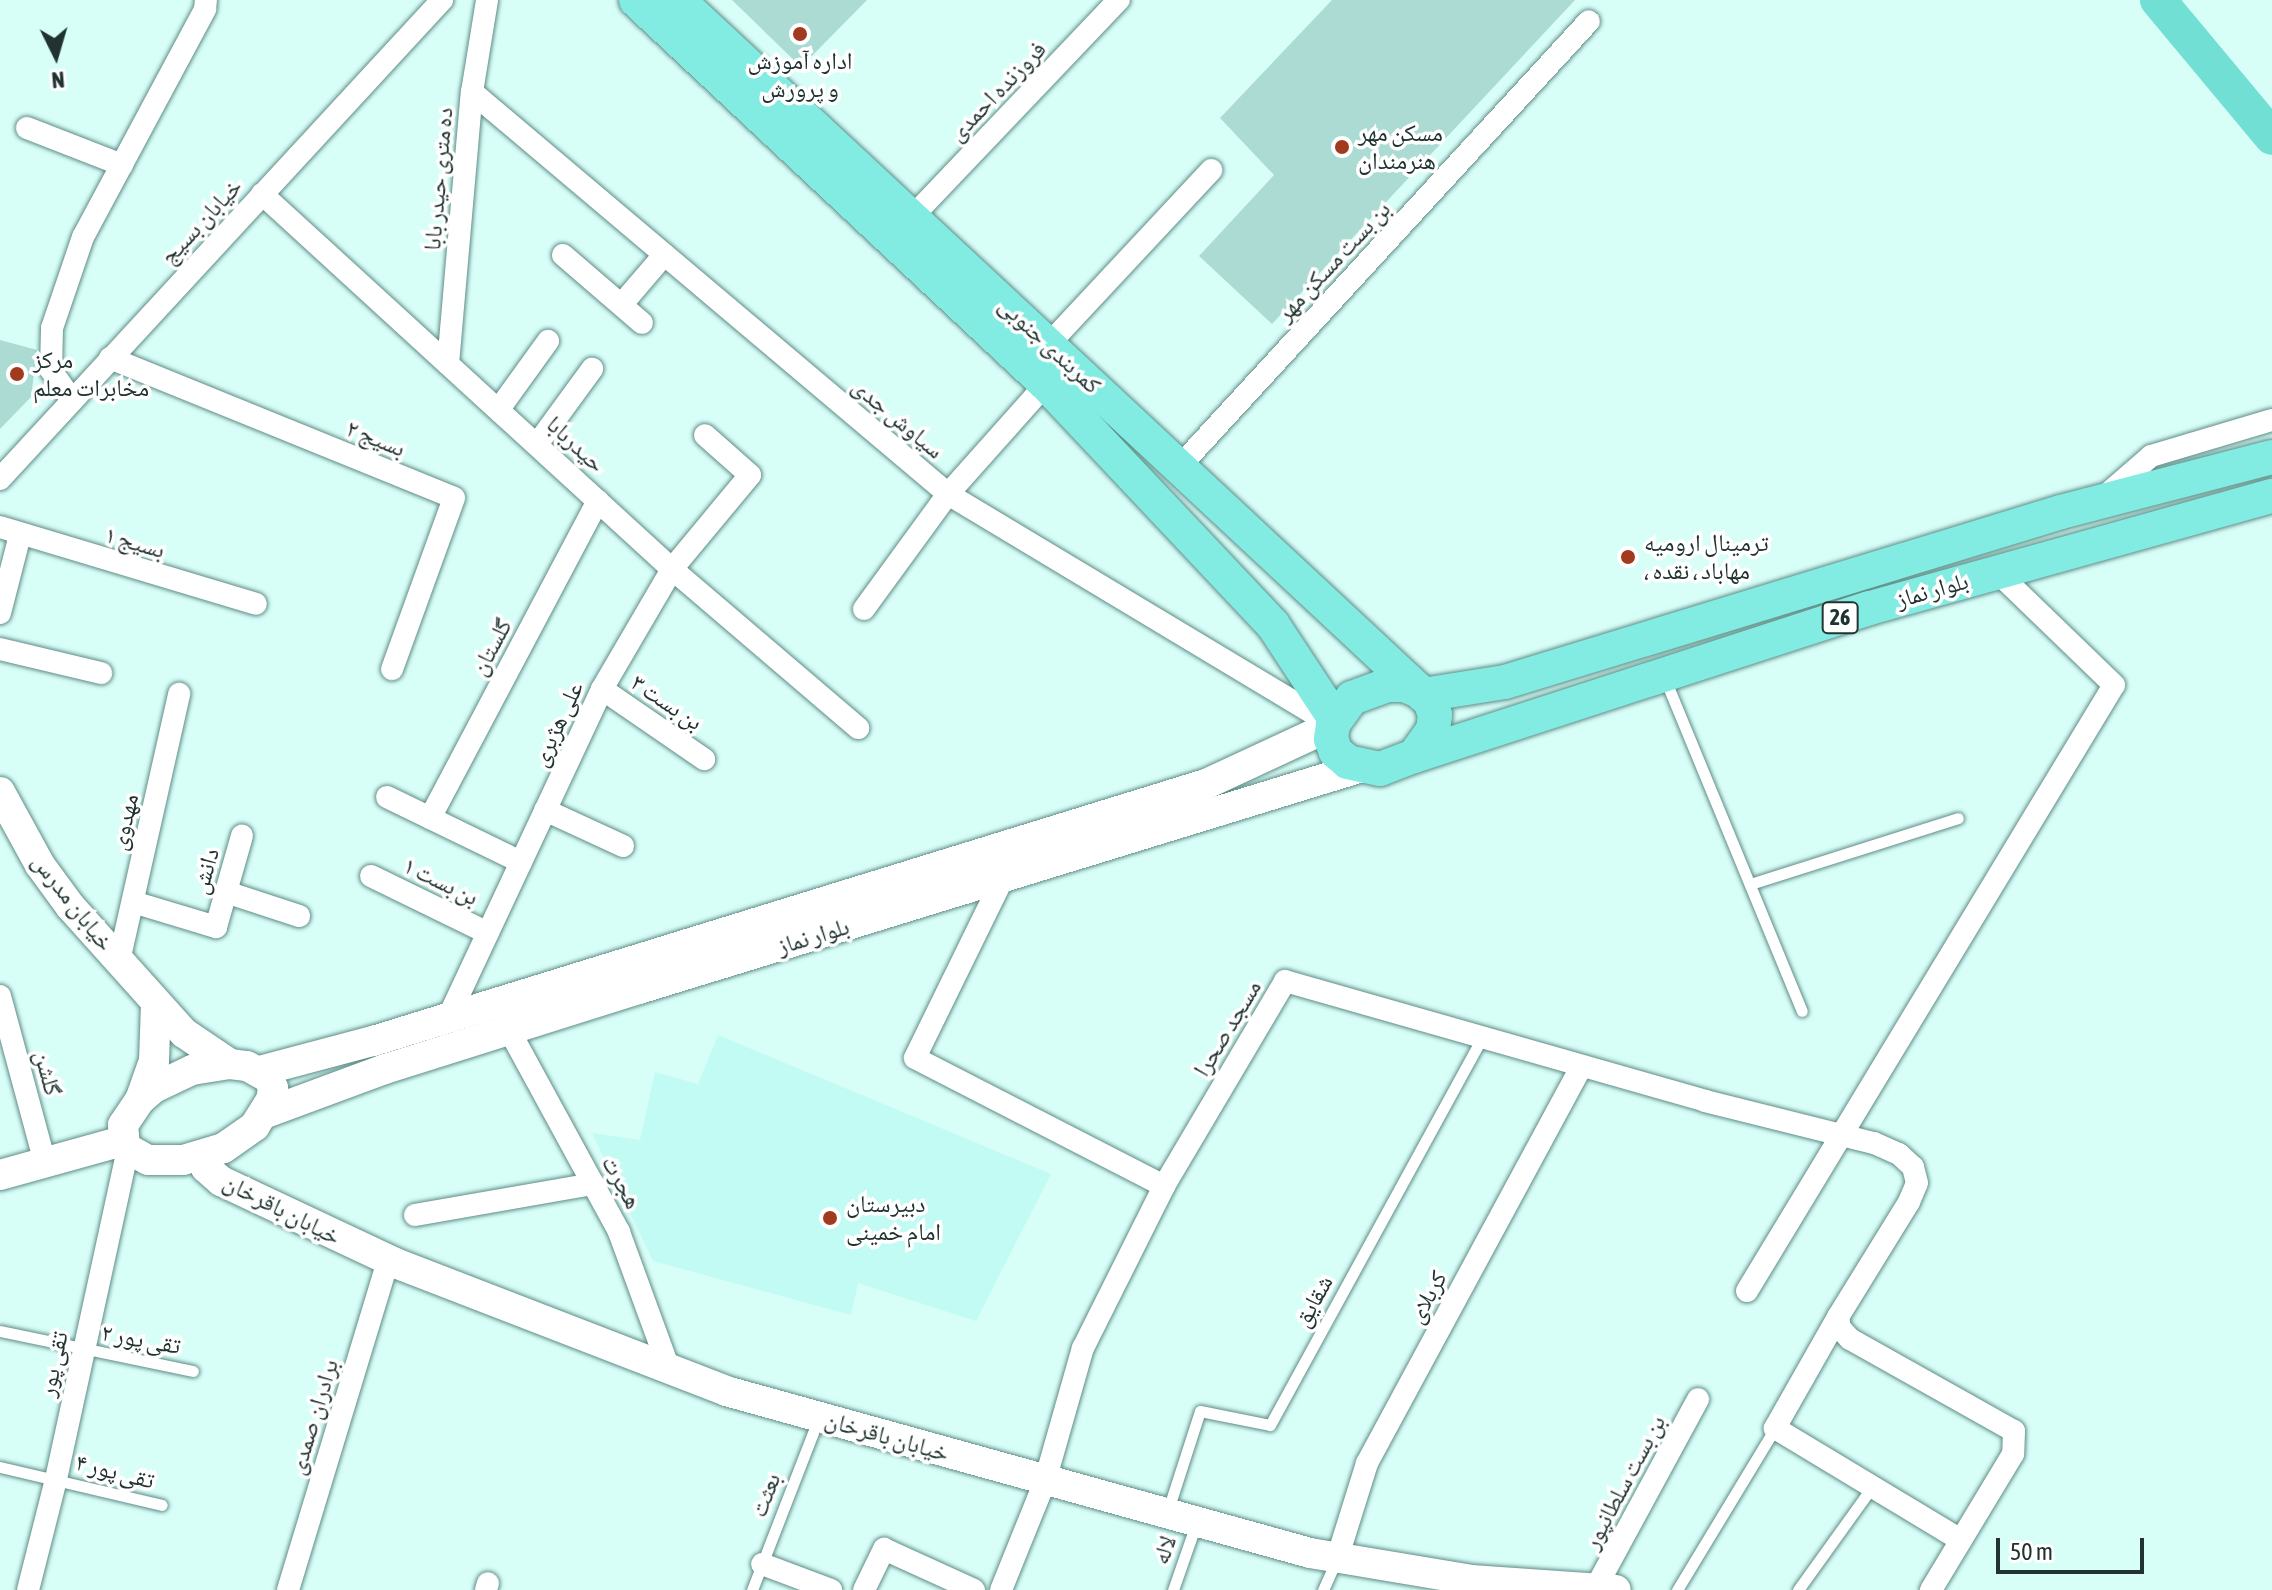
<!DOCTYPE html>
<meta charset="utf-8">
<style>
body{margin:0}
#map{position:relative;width:2272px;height:1590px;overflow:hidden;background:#d8fef8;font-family:"Asap Condensed","Noto Naskh Arabic",sans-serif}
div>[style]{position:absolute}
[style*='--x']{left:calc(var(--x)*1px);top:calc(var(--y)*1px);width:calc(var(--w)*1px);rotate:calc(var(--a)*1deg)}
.built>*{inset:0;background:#c1fbf3}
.river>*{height:36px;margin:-18px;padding:0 18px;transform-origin:18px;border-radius:18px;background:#71dfd3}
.building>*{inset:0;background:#acdbd4}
.roads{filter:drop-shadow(0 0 2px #5f8c86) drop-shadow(0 0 2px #5f8c86)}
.service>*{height:11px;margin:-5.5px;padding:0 5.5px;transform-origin:5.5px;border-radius:5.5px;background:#fff}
.minor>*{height:22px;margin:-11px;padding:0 11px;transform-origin:11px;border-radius:11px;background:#fff}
.secondary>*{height:30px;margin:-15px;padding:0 15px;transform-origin:15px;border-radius:15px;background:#fff}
.primary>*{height:34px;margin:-17px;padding:0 17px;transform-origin:17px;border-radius:17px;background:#82ece3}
.dots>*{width:22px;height:22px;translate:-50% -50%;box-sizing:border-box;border:4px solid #fff;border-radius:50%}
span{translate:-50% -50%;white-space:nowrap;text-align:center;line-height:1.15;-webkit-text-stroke:7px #fff;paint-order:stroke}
.shield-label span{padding:2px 6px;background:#fff;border:2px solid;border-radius:6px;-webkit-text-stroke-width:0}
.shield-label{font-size:22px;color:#203330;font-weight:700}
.poi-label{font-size:24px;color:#203330}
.left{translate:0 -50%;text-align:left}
.street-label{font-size:24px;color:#203330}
.north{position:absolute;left:16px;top:16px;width:80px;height:80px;-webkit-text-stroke:6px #fff;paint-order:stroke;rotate:175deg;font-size:22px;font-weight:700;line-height:32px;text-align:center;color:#203330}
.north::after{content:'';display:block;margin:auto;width:28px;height:36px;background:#203330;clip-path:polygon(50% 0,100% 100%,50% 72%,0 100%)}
.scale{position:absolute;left:1996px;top:1538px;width:148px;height:36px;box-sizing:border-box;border:4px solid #203330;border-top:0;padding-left:10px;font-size:24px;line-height:28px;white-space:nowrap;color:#203330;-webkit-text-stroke:6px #fff;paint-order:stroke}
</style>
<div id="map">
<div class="built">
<div style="clip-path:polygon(718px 1035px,1051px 1174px,976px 1321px,858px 1283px,851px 1315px,653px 1261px,592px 1133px,640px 1140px,655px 1072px,698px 1084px)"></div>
</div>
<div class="river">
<div style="--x:2158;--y:0;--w:178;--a:50.2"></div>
</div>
<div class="building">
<div style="clip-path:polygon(732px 0,867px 0,801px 67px)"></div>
<div style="clip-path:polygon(1332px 0,1575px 0,1272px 324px,1199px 256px,1274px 175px,1220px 118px)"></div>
<div style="clip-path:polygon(0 340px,37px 350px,31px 397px,0 429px)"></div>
</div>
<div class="roads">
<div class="service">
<div style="--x:1665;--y:679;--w:359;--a:67.6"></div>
<div style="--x:1750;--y:884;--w:218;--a:-17.6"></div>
<div style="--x:0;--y:1331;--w:197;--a:11.7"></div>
<div style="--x:0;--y:1467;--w:166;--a:13.2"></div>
<div style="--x:1167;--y:1513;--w:107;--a:-72.1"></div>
<div style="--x:1200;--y:1411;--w:71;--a:11.3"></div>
<div style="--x:1270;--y:1425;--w:441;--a:-61.3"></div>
<div style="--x:752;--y:1590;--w:186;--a:-68.8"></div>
<div style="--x:1173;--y:1590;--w:70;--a:-70.8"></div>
<div style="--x:1323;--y:1590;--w:34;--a:-66"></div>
<div style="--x:1677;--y:1590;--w:189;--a:-58.8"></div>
<div style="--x:1798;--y:1590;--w:127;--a:-54.3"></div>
</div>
<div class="minor">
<div style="--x:472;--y:92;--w:623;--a:40.18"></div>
<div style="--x:948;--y:494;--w:449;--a:31"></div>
<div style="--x:27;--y:128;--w:102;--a:21.3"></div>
<div style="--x:262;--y:194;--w:556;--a:42.45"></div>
<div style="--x:672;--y:569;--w:245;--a:40.5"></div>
<div style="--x:912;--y:217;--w:300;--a:-46.4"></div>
<div style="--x:563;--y:255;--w:104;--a:40.7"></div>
<div style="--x:622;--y:304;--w:65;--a:-49.4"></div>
<div style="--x:1049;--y:344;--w:238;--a:-47"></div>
<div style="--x:110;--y:358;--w:371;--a:22.1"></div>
<div style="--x:454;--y:498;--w:182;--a:109.9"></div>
<div style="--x:448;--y:364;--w:273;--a:-85"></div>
<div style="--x:472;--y:92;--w:93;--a:-80.7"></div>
<div style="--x:72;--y:400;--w:37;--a:-125"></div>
<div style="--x:51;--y:370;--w:42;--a:-88.6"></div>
<div style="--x:52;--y:328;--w:96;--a:-71.2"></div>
<div style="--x:83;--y:237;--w:259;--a:-61.8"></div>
<div style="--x:205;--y:9;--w:9;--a:-84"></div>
<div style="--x:499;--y:409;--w:84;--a:-54.2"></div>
<div style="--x:538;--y:443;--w:92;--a:-53.9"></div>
<div style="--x:1180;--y:466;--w:604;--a:-47.41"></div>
<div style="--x:0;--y:479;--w:652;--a:-47.3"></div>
<div style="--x:2105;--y:496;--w:61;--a:-41"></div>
<div style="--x:2151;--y:456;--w:126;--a:-16.6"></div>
<div style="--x:0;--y:527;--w:267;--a:16.7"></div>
<div style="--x:864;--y:609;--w:142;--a:-53.9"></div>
<div style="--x:948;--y:494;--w:147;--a:-48.3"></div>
<div style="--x:0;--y:613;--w:81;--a:-75.6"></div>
<div style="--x:0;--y:649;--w:104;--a:13.4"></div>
<div style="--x:602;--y:689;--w:124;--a:34.5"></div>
<div style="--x:387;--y:797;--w:149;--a:25.9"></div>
<div style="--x:545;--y:810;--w:86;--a:24.8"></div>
<div style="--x:430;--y:818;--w:359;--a:-62.1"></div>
<div style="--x:371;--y:876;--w:130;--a:26"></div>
<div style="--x:1003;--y:878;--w:200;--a:116.1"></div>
<div style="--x:915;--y:1058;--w:280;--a:27.2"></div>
<div style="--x:1164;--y:1186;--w:238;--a:-59.4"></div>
<div style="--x:1285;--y:981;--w:437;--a:15.9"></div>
<div style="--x:1705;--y:1101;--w:174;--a:14"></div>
<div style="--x:1874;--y:1143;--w:27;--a:24"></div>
<div style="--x:1899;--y:1154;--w:19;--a:43"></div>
<div style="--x:1913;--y:1167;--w:16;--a:76"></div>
<div style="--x:1917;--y:1183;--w:21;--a:113"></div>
<div style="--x:1909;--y:1202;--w:135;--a:121.7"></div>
<div style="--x:1838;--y:1317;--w:11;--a:80"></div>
<div style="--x:1840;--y:1328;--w:15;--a:48"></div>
<div style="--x:1850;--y:1339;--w:188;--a:29.3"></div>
<div style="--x:2014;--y:1431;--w:23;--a:92"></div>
<div style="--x:2013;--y:1454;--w:159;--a:121.1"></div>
<div style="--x:226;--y:892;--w:77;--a:18.2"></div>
<div style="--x:133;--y:902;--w:87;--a:16.8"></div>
<div style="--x:216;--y:927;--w:95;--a:-74.1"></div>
<div style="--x:119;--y:961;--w:274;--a:-77.3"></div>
<div style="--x:0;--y:996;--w:173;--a:74.9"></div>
<div style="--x:448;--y:1018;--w:363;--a:-64.9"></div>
<div style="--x:602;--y:689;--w:139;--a:-59.7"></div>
<div style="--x:672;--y:569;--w:122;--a:-50.3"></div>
<div style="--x:750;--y:475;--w:60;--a:-138.4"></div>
<div style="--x:509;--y:1030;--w:230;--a:61.4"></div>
<div style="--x:619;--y:1232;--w:146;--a:69.9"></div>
<div style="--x:415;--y:1215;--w:181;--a:-9.9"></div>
<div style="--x:1747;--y:1291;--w:708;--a:-58.8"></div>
<div style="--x:2114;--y:685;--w:164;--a:-136"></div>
<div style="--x:1838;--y:1317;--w:128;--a:119.6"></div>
<div style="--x:1775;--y:1428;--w:217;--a:31.1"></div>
<div style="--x:1337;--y:1559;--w:101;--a:-72.6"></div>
<div style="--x:1367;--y:1463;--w:450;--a:-61.6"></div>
<div style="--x:762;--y:1564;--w:74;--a:20.6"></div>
<div style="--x:1595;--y:1589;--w:216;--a:-61.5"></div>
<div style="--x:28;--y:1590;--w:114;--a:-75.8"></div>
<div style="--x:56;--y:1479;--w:338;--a:-77.7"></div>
<div style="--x:288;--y:1590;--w:345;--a:-73.1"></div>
<div style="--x:486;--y:1590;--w:7;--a:-74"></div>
<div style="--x:864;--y:1590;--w:46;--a:-64"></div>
<div style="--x:884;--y:1549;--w:99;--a:24.5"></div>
<div style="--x:1001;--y:1590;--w:118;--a:-68"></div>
<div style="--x:1045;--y:1481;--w:138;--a:-74.1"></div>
<div style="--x:1083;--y:1348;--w:181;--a:-63.4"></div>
</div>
<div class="secondary">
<div style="--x:0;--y:792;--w:83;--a:61.3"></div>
<div style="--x:40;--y:865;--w:51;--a:53.8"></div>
<div style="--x:70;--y:906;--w:171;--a:48.1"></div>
<div style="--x:184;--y:1033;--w:55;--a:34"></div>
<div style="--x:230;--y:1064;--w:17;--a:7"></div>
<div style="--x:247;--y:1066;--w:25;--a:29"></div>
<div style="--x:269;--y:1078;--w:11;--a:68"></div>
<div style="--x:273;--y:1088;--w:12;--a:99"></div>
<div style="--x:271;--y:1100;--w:31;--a:122"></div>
<div style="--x:255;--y:1126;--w:39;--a:145"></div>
<div style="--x:223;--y:1148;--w:42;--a:163.3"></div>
<div style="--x:183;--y:1160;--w:35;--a:180"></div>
<div style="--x:148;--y:1160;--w:26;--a:-151"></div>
<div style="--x:125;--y:1147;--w:22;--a:-95"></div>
<div style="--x:123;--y:1125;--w:30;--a:-56"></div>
<div style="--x:140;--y:1100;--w:18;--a:-41"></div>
<div style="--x:154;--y:1088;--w:42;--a:-25.3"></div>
<div style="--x:192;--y:1070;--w:38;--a:-9"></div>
<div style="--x:260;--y:1071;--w:117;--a:-14.9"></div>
<div style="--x:373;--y:1041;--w:872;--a:-17.15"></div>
<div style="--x:1206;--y:784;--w:140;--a:-24.9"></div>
<div style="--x:140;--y:1100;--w:41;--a:-70.3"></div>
<div style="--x:154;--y:1061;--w:56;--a:-88"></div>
<div style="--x:266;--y:1113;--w:127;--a:-20.3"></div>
<div style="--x:385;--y:1069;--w:266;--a:-17.5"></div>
<div style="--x:639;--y:989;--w:756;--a:-17.07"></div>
<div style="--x:203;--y:1155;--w:13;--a:77"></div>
<div style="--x:206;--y:1168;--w:20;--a:41"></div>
<div style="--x:221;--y:1181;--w:192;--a:25.2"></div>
<div style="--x:395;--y:1263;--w:355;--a:21.1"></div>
<div style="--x:726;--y:1391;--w:606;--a:15.5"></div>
<div style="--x:1310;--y:1553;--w:163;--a:9.5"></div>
<div style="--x:1471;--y:1580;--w:145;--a:3.9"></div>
<div style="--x:0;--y:1175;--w:128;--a:-15.5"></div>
</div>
<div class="primary">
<div style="--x:636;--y:0;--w:562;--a:43.12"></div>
<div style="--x:1046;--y:384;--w:331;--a:46.7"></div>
<div style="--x:1273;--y:625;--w:113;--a:56.6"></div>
<div style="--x:678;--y:0;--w:1028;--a:42.99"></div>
<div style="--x:1430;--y:701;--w:15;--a:70"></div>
<div style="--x:1435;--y:715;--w:15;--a:98"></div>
<div style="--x:1433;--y:730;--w:32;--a:126"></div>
<div style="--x:1414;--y:756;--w:36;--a:159"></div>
<div style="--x:1380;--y:769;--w:33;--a:-168"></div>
<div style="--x:1348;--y:762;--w:16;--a:-140"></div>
<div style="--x:1336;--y:752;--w:14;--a:-111"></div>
<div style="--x:1331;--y:739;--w:15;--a:-82"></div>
<div style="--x:1333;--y:724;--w:32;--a:-54"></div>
<div style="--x:1352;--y:698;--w:37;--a:-20"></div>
<div style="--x:1387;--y:685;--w:17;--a:0"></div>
<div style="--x:1404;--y:685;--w:16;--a:22"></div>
<div style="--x:1423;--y:695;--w:83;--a:-9"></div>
<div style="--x:1505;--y:682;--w:581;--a:-17"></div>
<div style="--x:2061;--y:512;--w:218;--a:-14.6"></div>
<div style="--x:1414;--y:756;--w:479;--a:-18"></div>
<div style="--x:1870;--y:608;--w:417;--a:-15.6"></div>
</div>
</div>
<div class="dots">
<div style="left:800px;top:34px;background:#a23a1d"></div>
<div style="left:1342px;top:147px;background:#a23a1d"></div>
<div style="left:17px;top:374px;background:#a23a1d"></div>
<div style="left:1628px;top:557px;background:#a23a1d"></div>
<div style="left:830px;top:1218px;background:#a23a1d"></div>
</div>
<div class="shield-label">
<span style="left:1840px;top:618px">26</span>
</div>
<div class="poi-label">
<span style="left:800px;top:75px">اداره آموزش<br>و پرورش</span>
<span class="left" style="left:1358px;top:147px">مسکن مهر<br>هنرمندان</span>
<span class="left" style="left:33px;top:374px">مرکز<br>مخابرات معلم</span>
<span class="left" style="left:1644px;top:557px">ترمینال ارومیه<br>، مهاباد ، نقده</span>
<span class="left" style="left:846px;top:1218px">دبیرستان<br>امام خمینی</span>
</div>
<div class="street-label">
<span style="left:997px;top:91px;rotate:-46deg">فروزنده احمدی</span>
<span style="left:438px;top:179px;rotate:-85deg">ده متری حیدر بابا</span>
<span style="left:201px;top:221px;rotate:-47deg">خیابان بسیج</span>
<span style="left:1333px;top:261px;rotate:-47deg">بن بست مسکن مهر</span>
<span style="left:1050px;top:345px;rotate:43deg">کمربندی جنوبی</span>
<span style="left:898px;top:418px;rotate:40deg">سیاوش جدی</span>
<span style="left:376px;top:438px;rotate:22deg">بسیج ۲</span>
<span style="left:576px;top:444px;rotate:43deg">حیدربابا</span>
<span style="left:135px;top:542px;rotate:16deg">بسیج ۱</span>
<span style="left:1932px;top:590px;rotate:-16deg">بلوار نماز</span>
<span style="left:491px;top:647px;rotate:-62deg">گلستان</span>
<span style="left:667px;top:702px;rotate:34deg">بن بست ۳</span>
<span style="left:557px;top:724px;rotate:-65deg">علی هژبری</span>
<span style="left:124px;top:822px;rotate:-77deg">مهدوی</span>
<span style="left:205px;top:871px;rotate:-74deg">دانش</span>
<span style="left:441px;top:881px;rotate:26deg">بن بست ۱</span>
<span style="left:73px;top:902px;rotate:52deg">خیابان مدرس</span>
<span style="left:813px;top:936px;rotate:-17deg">بلوار نماز</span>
<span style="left:1227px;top:1028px;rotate:-59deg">مسجد صحرا</span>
<span style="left:48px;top:1073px;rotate:75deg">گلشن</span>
<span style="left:622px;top:1182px;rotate:61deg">هجرت</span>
<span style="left:282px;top:1209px;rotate:27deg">خیابان باقرخان</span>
<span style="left:1427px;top:1297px;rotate:-61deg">کربلای</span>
<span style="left:1313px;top:1301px;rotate:-61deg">شقایق</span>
<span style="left:141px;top:1339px;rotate:10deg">تقی پور ۲</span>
<span style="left:53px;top:1364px;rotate:-78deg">تقی پور</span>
<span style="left:313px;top:1417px;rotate:-73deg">برادران صمدی</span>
<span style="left:887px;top:1436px;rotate:16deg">خیابان باقرخان</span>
<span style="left:115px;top:1471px;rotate:14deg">تقی پور ۴</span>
<span style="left:1624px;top:1482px;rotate:-62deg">بن بست سلطانپور</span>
<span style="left:765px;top:1495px;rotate:-69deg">بعثت</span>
<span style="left:1164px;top:1550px;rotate:-71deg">لاله</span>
</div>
<div class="north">N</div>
<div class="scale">50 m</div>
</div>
